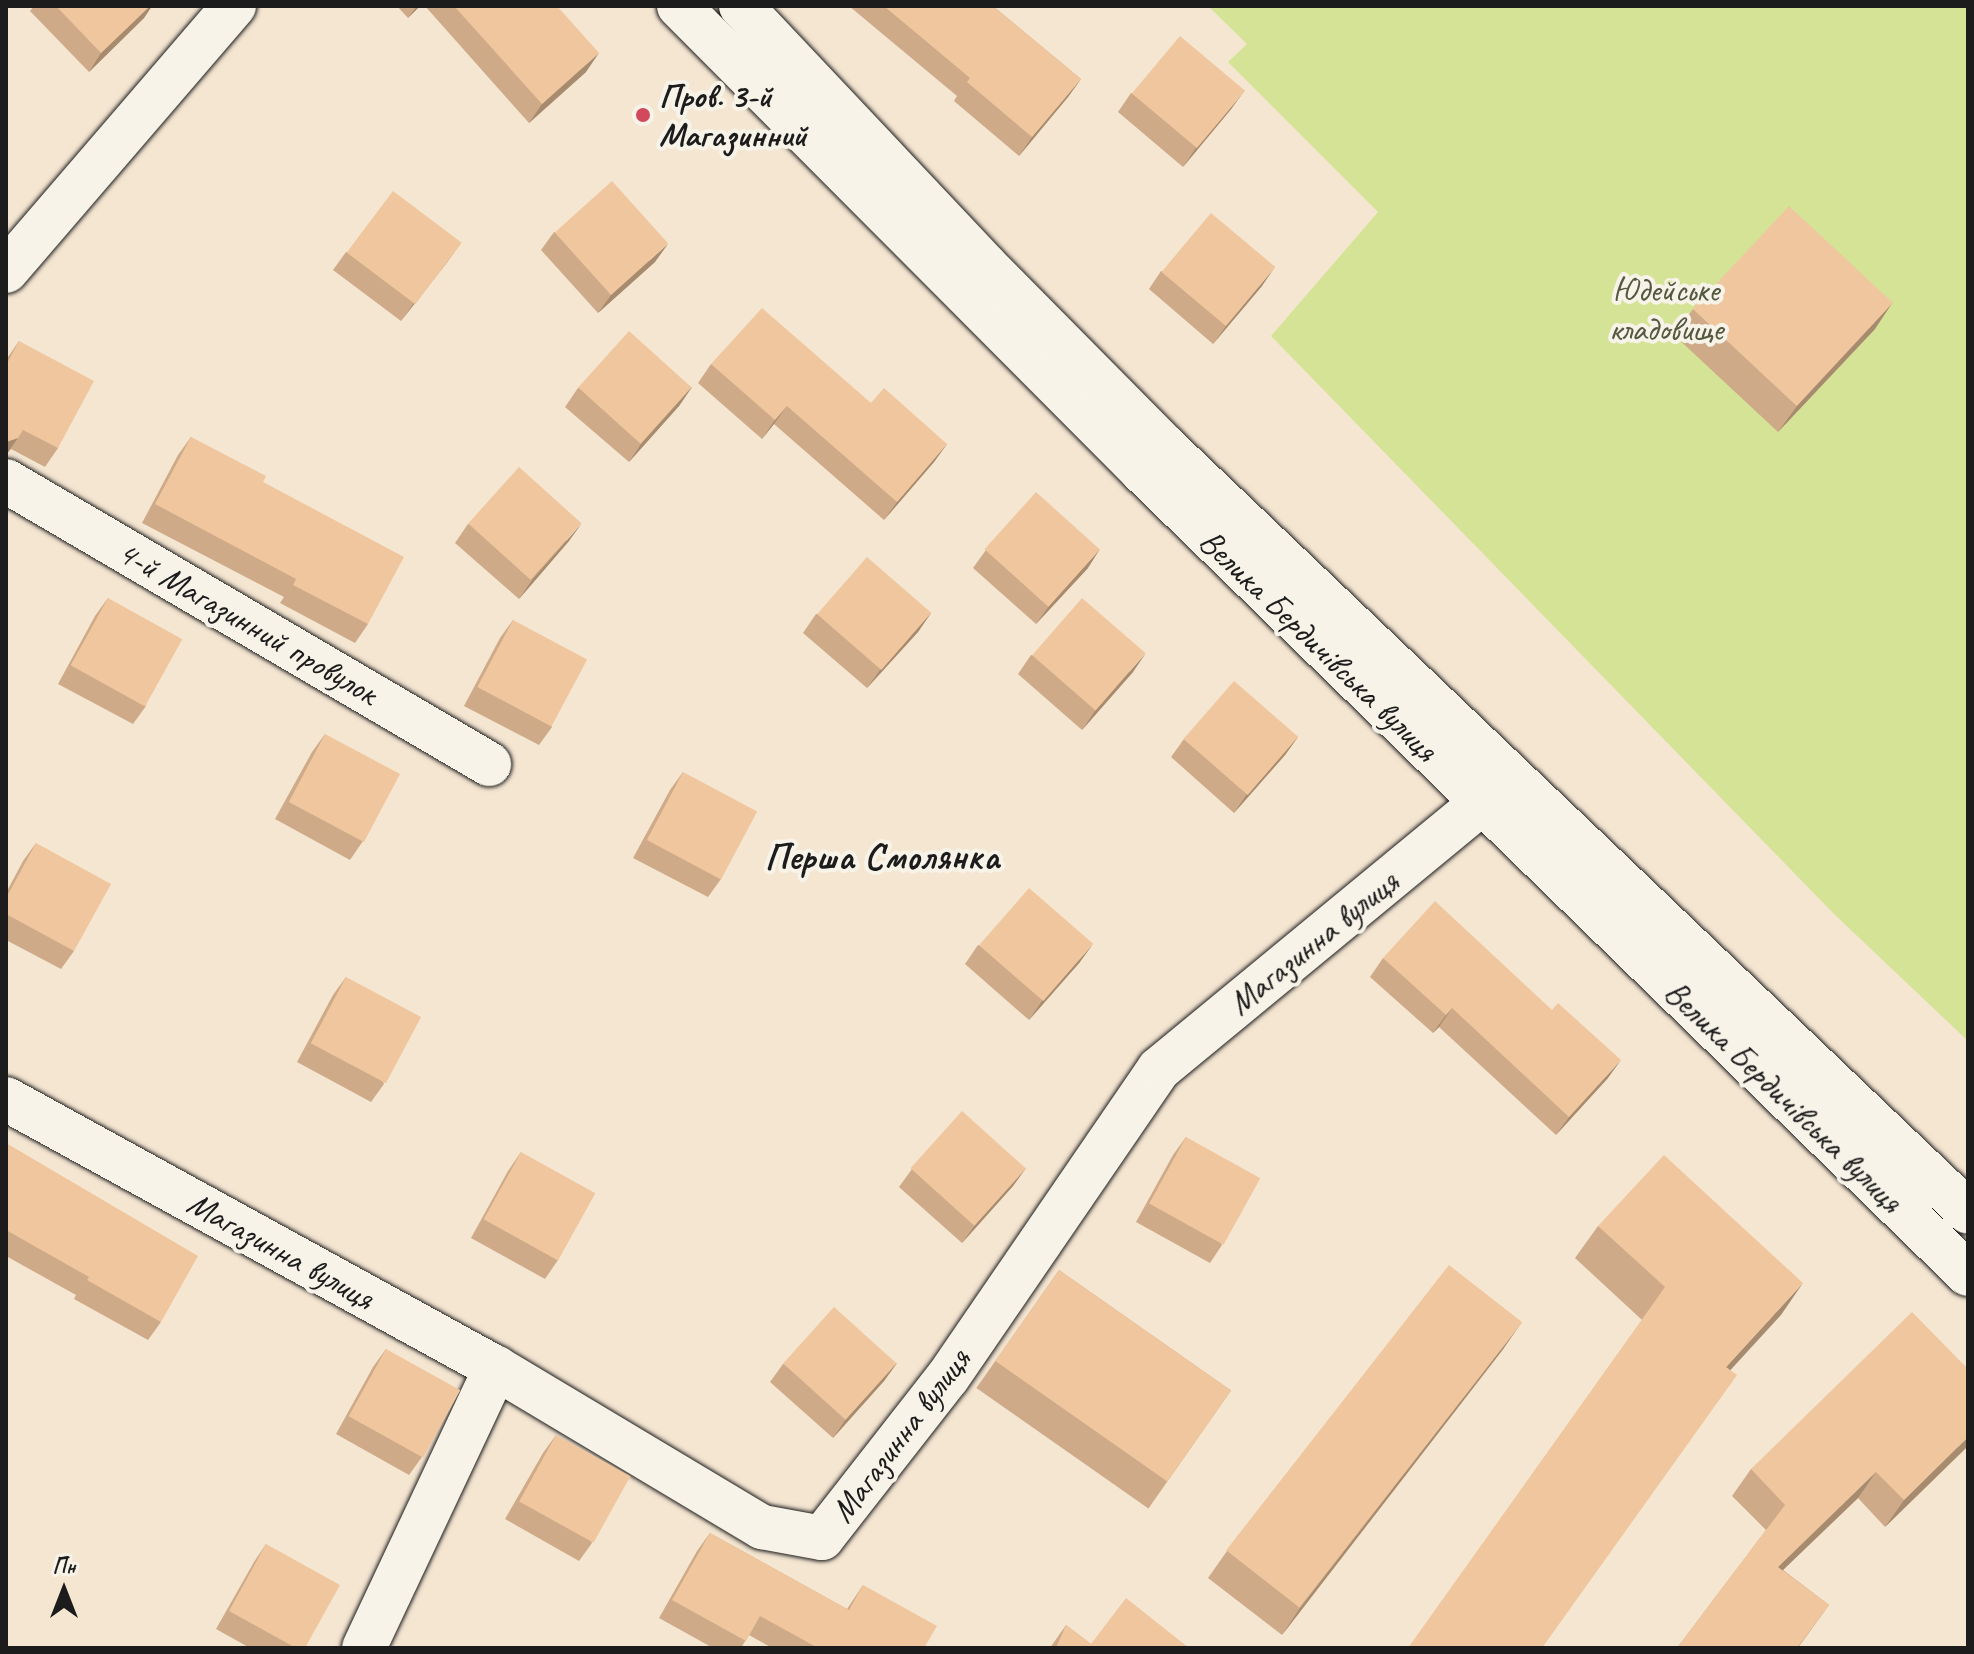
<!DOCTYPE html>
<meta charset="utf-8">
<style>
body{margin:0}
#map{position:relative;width:1974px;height:1654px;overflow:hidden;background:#f5e6d2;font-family:Caveat,sans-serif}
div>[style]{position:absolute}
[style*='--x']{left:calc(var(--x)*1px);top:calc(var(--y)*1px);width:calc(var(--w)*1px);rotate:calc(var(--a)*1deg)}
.green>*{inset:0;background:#d5e396}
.roads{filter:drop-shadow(0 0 2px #1c1c1c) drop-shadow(0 0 2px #1c1c1c)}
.minor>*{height:44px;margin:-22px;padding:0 22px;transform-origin:22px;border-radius:22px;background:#f7f3e8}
.major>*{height:44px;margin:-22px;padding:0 22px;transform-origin:22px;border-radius:22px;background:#f7f3e8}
.wall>*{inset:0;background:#ceaa88;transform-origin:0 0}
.shaded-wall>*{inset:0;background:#a78b6f}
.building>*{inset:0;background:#efc69e;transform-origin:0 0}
.dots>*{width:22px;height:22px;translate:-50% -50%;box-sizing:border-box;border:4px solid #f7f3e8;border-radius:50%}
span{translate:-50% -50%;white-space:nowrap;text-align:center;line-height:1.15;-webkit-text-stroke:8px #f7f3e8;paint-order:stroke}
.poi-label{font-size:34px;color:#1c1c1c;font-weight:700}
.left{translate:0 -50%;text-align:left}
.park-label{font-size:34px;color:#545841}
.street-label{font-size:34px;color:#1c1c1c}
.quarter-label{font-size:38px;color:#1c1c1c;font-weight:700}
.frame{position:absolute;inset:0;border:8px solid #1c1c1c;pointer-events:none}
.north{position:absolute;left:24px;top:1550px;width:80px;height:80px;-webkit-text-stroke:6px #f7f3e8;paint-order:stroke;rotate:0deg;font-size:22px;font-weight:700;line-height:32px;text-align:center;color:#1c1c1c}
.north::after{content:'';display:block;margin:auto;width:28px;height:36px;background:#1c1c1c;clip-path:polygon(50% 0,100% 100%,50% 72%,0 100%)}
</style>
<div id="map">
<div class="green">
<div style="clip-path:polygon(1208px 6px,1968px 6px,1968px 1041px,1834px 914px,1271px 336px,1378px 212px,1228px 62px,1247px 44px)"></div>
</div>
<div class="roads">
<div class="minor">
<div style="--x:6;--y:271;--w:350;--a:-49.3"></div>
<div style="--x:6;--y:481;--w:560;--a:30.37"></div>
<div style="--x:6;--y:1099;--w:559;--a:28.77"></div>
<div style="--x:496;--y:1368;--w:310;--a:30.9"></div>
<div style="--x:762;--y:1527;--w:61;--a:10.4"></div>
<div style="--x:822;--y:1538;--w:204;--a:-52"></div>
<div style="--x:948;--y:1377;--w:373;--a:-55.6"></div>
<div style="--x:1159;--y:1069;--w:417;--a:-39.5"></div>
<div style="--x:364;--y:1648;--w:310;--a:-64.8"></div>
</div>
<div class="major">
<div style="--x:679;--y:6;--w:656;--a:45.12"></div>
<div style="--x:1142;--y:471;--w:1152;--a:44.19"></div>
<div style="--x:741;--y:6;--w:357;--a:46.7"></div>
<div style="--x:986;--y:266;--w:253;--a:45.3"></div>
<div style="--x:1164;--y:446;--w:1110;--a:43.61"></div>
</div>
</div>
<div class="wall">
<div style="clip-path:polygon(34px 6px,152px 6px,144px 18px,89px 72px,30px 11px)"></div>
<div style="clip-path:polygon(397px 6px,420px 6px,408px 18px)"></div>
<div style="clip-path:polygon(425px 6px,557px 6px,586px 72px,529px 123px)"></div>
<div style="clip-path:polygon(849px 6px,993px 6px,1081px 79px,1068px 97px,1019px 156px,954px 101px,957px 96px)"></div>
<div style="clip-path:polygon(1131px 93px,1232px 108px,1183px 167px,1118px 112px)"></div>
<div style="clip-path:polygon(554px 232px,655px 262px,598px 313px,541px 250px)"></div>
<div style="clip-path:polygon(346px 252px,448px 261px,401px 321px,333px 270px)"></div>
<div style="clip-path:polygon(1161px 271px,1262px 286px,1213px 344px,1149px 289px)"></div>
<div style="clip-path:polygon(1693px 309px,1875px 329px,1778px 432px,1674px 335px)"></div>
<div style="clip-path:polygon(19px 341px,58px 448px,45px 467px,11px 449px,6px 455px,6px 360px)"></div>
<div style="clip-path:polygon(711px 364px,871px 403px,947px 444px,934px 462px,884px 520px,774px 424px,762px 439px,698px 383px)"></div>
<div style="clip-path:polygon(692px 387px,679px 406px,629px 462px,565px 407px,578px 388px)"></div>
<div style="clip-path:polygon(191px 437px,263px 482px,368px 624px,355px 643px,280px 603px,284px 597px,142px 523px,178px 455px)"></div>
<div style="clip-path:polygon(468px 524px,569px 541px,519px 599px,455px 543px)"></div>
<div style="clip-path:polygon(986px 550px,1088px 568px,1036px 624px,973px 568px)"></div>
<div style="clip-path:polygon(108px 598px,146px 706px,133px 724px,58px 684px,95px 616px)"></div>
<div style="clip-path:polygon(931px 613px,918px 632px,867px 688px,803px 633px,816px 614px)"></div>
<div style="clip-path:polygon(513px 620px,552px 727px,539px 745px,464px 706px,500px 638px)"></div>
<div style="clip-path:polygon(1031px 655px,1133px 672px,1082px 730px,1018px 674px)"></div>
<div style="clip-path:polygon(325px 734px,363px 841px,350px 860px,275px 819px,312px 752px)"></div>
<div style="clip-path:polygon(1298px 737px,1285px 755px,1234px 813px,1171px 757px,1184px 739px)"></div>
<div style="clip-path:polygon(683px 772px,721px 879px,708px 897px,633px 858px,670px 790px)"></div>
<div style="clip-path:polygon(36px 843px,74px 951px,61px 969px,6px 940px,6px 893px,23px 861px)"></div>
<div style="clip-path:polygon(978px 945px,1080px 962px,1029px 1020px,965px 964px)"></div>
<div style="clip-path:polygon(1383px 958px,1608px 1078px,1556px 1135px,1439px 1027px,1433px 1033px,1370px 977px)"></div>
<div style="clip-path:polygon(346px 977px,384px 1084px,371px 1102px,297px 1062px,333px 995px)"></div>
<div style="clip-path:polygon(1186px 1137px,1222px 1245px,1210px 1263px,1136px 1222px,1173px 1155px)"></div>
<div style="clip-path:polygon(6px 1143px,161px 1322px,148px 1340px,74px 1299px,76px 1295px,6px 1256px)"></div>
<div style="clip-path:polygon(521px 1152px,558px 1260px,545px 1279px,471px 1238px,508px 1171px)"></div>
<div style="clip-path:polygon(1026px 1168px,1013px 1186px,962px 1243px,899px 1187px,912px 1169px)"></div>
<div style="clip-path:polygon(1598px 1226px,1781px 1315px,1642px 1320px,1575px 1258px)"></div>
<div style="left:1059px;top:1270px;width:210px;height:144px;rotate:35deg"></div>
<div style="clip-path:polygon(1504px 1348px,1282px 1635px,1208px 1578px,1227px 1551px)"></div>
<div style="clip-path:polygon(386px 1349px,422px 1457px,409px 1475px,336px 1434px,373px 1367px)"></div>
<div style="clip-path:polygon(897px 1363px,884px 1381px,833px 1438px,770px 1382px,783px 1364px)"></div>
<div style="clip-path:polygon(556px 1435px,592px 1543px,579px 1561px,505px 1519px,543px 1453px)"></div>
<div style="clip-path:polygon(1968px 1446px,1885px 1527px,1858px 1498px,1783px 1570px,1829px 1605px,1798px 1648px,1677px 1648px,1766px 1530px,1732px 1496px,1751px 1469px)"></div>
<div style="clip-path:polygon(710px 1533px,847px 1609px,863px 1585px,924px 1648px,772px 1648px,749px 1635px,741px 1648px,713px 1648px,659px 1618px,697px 1551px)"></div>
<div style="clip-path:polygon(266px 1544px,305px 1648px,250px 1648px,216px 1629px,254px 1562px)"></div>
<div style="clip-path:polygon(1066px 1625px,1091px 1644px,1189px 1648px,1050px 1648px)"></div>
</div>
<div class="shaded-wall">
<div style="clip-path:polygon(150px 6px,152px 6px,144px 18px,89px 72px,101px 53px)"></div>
<div style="clip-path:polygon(417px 6px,420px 6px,408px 18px)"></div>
<div style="clip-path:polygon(599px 53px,586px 72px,529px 123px,542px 104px)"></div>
<div style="clip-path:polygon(1081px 79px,1068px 97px,1019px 156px,1032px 137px)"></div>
<div style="clip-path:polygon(1245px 90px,1232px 108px,1183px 167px,1196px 148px)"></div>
<div style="clip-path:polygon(461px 243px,448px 261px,401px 321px,414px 303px)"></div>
<div style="clip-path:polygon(668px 244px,655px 262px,598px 313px,611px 295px)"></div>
<div style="clip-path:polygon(1275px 267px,1262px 286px,1213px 344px,1226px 326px)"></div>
<div style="clip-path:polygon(1893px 302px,1875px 329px,1778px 432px,1797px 406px)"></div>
<div style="clip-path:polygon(692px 387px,679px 406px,629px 462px,641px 444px)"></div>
<div style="clip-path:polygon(787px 406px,774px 424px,762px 439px,775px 420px)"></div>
<div style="clip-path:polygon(18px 438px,6px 455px,6px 442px)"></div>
<div style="clip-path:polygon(947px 444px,934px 462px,884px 520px,897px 502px)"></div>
<div style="clip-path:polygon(582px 523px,569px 541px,519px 599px,532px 580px)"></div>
<div style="clip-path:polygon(1100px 549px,1088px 568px,1036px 624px,1049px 606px)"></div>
<div style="clip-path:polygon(931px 613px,918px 632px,867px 688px,880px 670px)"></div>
<div style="clip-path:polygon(1146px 653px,1133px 672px,1082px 730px,1095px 711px)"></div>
<div style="clip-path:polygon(1298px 737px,1285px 755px,1234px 813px,1247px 794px)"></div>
<div style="clip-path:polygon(1093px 944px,1080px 962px,1029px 1020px,1042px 1001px)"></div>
<div style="clip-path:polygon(1452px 1008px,1439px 1027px,1433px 1033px,1446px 1015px)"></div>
<div style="clip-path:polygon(1621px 1060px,1608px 1078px,1556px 1135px,1569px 1117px)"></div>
<div style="clip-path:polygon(1026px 1168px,1013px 1186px,962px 1243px,975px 1225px)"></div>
<div style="clip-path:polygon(1803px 1283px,1781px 1315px,1703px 1400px,1726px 1367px)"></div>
<div style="clip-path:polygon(1522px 1322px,1504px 1348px,1282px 1635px,1300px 1608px)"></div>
<div style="clip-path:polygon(897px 1363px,884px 1381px,833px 1438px,846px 1419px)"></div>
<div style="clip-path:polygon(1968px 1437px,1968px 1446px,1885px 1527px,1904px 1500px)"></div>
<div style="clip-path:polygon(1876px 1472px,1858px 1498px,1759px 1593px,1778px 1567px)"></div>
</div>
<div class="building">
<div style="clip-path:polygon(56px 6px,150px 6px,101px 53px)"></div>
<div style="clip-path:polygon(454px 6px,557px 6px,599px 53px,542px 104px)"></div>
<div style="clip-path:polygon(884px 6px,993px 6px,1081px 79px,1032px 137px,967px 82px,970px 78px)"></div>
<div style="left:1180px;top:36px;width:85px;height:75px;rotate:40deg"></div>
<div style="left:612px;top:181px;width:84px;height:77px;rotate:48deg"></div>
<div style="left:393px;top:191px;width:86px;height:77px;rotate:37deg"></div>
<div style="left:1789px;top:206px;width:142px;height:141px;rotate:43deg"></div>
<div style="left:1211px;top:213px;width:84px;height:77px;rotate:40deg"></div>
<div style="clip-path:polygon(762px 308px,871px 403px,884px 388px,947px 444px,897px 502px,787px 406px,775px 420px,711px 364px)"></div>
<div style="left:629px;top:331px;width:84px;height:76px;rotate:42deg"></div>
<div style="clip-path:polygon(19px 341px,94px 381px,58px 448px,23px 430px,18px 438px,6px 442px,6px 365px)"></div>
<div style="clip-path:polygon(191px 437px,266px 476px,263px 482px,404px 557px,368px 624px,293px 585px,296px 579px,155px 504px)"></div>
<div style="left:519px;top:467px;width:84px;height:76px;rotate:42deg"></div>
<div style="left:1036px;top:492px;width:86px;height:77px;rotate:42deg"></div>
<div style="left:867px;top:557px;width:85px;height:76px;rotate:41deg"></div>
<div style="left:108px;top:598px;width:85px;height:77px;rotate:29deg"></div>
<div style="left:1082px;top:598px;width:84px;height:76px;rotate:41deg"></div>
<div style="left:513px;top:620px;width:84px;height:76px;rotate:28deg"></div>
<div style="left:1234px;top:681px;width:85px;height:77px;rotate:41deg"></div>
<div style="left:325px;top:734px;width:85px;height:77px;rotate:28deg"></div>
<div style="left:683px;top:772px;width:84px;height:77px;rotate:28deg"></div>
<div style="clip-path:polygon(36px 843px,111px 884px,74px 951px,6px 914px,6px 898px)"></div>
<div style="left:1029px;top:888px;width:85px;height:76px;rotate:41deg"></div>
<div style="clip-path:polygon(1435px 901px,1552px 1010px,1558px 1003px,1621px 1060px,1569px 1117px,1452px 1008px,1446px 1015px,1383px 958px)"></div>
<div style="left:346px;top:977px;width:85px;height:75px;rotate:28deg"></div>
<div style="left:962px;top:1111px;width:86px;height:77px;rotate:42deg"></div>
<div style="left:1186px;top:1137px;width:85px;height:76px;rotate:29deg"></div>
<div style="clip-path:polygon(6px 1143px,198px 1256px,161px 1322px,87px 1280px,89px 1277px,6px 1230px)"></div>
<div style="left:521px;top:1152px;width:85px;height:77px;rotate:29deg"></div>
<div style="clip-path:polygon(1664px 1155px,1803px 1283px,1726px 1367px,1737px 1375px,1542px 1648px,1408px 1648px,1665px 1287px,1598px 1226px)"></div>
<div style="left:1449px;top:1265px;width:93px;height:362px;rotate:38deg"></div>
<div style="left:1059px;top:1270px;width:210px;height:111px;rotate:35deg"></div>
<div style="left:834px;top:1307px;width:84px;height:76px;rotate:42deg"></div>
<div style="clip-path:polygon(1912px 1312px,1968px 1369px,1968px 1437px,1904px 1500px,1876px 1472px,1778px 1567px,1829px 1605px,1797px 1648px,1677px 1648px,1785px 1505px,1751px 1469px)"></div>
<div style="left:386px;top:1349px;width:85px;height:77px;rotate:29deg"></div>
<div style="left:556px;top:1435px;width:85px;height:76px;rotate:29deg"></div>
<div style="clip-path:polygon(710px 1533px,849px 1610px,863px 1585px,937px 1626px,924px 1648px,818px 1648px,760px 1616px,746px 1641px,672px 1600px)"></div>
<div style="clip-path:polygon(266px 1544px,340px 1585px,305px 1648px,296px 1648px,229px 1611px)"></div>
<div style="clip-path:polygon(1126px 1598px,1189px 1648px,1056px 1648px,1066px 1625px,1091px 1644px)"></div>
</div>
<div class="dots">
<div style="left:643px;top:115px;background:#d1495b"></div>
</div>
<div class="poi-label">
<span class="left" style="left:659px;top:115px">Пров. 3-й<br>Магазинний</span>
</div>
<div class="park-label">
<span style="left:1666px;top:309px">Юдейське<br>кладовище</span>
</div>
<div class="street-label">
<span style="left:248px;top:622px;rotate:30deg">4-й Магазинний провулок</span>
<span style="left:1319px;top:645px;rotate:44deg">Велика Бердичівська вулиця</span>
<span style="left:1313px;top:942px;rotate:-39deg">Магазинна вулиця</span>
<span style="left:1784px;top:1096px;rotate:44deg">Велика Бердичівська вулиця</span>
<span style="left:281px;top:1250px;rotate:29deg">Магазинна вулиця</span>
<span style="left:900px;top:1435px;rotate:-53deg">Магазинна вулиця</span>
</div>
<div class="quarter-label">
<span style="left:882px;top:857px">Перша Смолянка</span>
</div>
<div class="frame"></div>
<div class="north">Пн</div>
</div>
